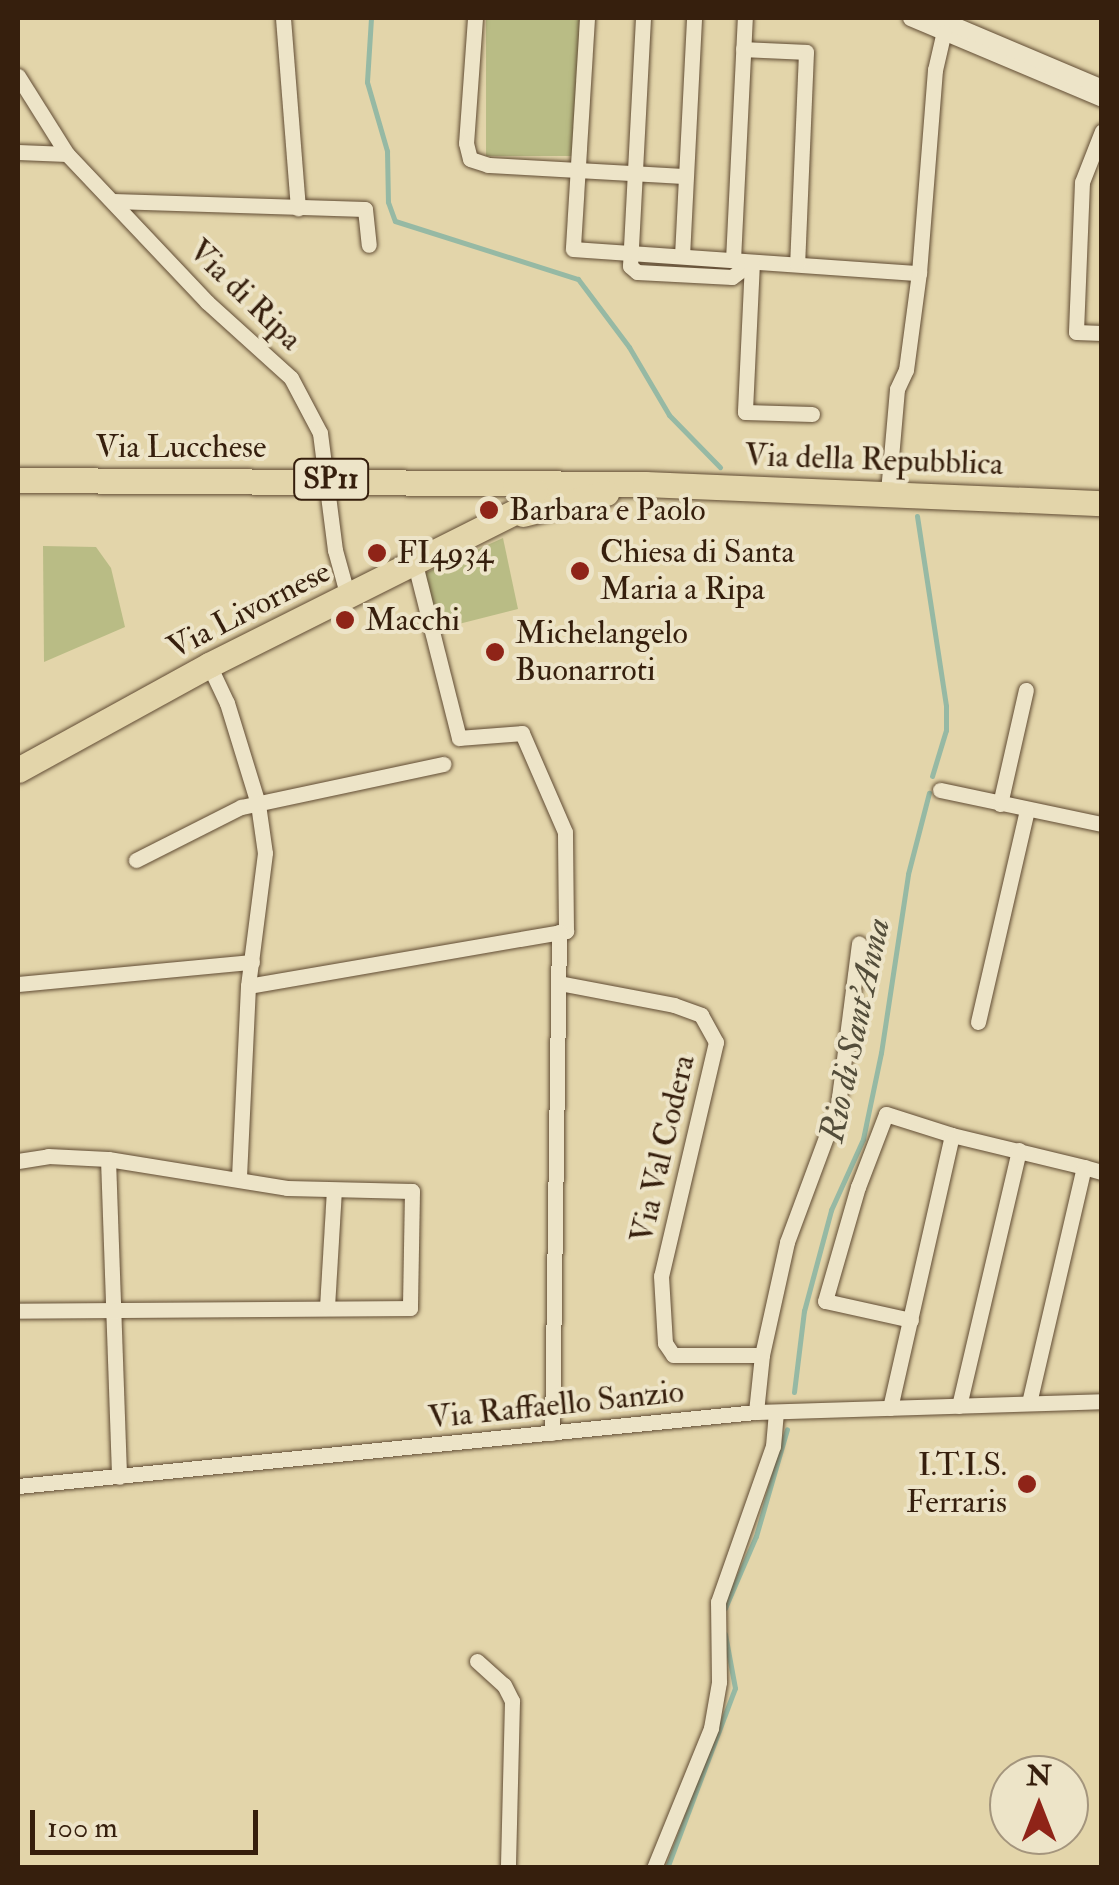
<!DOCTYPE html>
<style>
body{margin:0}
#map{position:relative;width:1119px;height:1885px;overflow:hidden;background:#e3d5aa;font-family:"IM FELL Double Pica",serif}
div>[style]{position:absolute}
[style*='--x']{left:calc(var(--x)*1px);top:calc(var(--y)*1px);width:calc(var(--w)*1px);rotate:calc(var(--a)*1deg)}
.green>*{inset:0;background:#b9bc85;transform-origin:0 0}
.stream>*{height:5px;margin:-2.5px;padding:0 2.5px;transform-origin:2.5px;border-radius:2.5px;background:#96b9a4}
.roads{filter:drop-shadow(0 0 2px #614c34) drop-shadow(0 0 2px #614c34)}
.minor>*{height:15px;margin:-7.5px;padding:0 7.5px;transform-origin:7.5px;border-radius:7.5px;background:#ede4c8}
.primary>*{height:25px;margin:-12.5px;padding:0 12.5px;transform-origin:12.5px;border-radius:12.5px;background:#e3d5aa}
.dots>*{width:28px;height:28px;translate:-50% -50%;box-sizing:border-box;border:5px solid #ede4c8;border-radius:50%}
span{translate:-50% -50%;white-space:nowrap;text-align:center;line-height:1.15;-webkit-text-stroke:8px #ede4c8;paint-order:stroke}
.shield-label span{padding:2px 8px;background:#ede4c8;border:2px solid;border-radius:8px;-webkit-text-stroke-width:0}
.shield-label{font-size:30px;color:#361f0d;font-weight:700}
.street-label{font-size:32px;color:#361f0d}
.poi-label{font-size:32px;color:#361f0d}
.left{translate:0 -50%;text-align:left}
.right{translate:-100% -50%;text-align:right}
.water-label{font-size:35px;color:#534d3a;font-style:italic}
.frame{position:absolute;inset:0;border:20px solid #361f0d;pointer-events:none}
.north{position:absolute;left:989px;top:1755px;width:100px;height:100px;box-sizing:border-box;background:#ede4c8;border:2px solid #a4957d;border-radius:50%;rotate:0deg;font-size:28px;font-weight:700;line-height:40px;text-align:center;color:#361f0d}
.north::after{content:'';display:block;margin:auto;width:35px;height:45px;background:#8f2418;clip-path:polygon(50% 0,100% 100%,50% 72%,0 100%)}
.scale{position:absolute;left:30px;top:1810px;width:228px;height:45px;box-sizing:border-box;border:5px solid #361f0d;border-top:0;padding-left:12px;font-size:30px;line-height:35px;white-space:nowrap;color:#361f0d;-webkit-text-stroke:8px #ede4c8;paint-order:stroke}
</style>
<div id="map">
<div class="green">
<div style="left:486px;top:18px;width:94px;height:138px"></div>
<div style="clip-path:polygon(503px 538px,518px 609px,439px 629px,423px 574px)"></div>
<div style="clip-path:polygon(43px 546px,96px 547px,111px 568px,125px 627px,44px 662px)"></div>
</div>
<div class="stream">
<div style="--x:371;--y:18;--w:64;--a:93.6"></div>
<div style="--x:367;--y:82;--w:72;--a:73.8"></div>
<div style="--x:387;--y:151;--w:51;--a:88.9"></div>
<div style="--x:388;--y:202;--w:20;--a:70"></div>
<div style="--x:395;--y:221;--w:192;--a:17.6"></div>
<div style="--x:578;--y:279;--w:85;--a:53.1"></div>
<div style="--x:629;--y:347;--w:79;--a:59.5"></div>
<div style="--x:669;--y:415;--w:73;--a:45.6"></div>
<div style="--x:917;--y:516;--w:192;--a:81.3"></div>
<div style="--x:946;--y:706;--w:24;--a:90"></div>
<div style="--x:946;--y:730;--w:48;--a:106.9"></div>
<div style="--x:794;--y:1392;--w:82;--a:-83"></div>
<div style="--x:804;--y:1311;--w:105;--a:-75"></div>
<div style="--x:831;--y:1210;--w:78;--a:-65.7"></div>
<div style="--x:863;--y:1139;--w:88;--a:-78.2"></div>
<div style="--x:881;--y:1053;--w:181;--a:-81.4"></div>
<div style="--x:908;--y:874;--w:84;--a:-75.5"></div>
<div style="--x:725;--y:1608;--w:78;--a:-66.7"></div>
<div style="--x:756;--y:1536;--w:111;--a:-73.8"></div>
<div style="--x:667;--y:1868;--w:192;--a:-69.3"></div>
<div style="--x:735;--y:1688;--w:55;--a:-100.5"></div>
</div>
<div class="roads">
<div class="minor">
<div style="--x:283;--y:18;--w:191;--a:85.5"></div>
<div style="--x:475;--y:18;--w:125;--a:94.1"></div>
<div style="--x:466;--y:143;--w:16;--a:76"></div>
<div style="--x:470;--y:159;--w:19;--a:18"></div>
<div style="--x:488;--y:165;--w:197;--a:3.2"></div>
<div style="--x:587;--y:18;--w:231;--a:93.5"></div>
<div style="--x:573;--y:249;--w:347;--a:4"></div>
<div style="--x:643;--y:18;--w:248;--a:93"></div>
<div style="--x:630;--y:266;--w:9;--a:41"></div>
<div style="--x:637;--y:272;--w:95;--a:3"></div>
<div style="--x:732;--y:277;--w:25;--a:-37"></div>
<div style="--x:910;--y:18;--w:208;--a:22.9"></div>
<div style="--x:939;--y:18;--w:177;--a:22.9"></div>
<div style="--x:743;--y:49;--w:63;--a:2.7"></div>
<div style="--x:806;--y:52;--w:212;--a:92.4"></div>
<div style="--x:18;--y:76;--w:92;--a:57.9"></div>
<div style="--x:67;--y:154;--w:204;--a:46.6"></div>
<div style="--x:207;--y:302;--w:113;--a:42.1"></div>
<div style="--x:291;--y:378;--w:62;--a:62.2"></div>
<div style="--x:320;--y:433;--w:118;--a:82.7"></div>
<div style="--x:335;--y:550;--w:49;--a:74.5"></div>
<div style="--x:1102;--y:131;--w:55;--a:111.4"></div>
<div style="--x:1082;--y:182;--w:150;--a:92.3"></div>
<div style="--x:1076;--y:332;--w:26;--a:2"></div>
<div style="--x:18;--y:152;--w:49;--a:2.3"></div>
<div style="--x:113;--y:201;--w:252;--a:1.8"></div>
<div style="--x:365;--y:209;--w:36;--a:84"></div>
<div style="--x:682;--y:256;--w:238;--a:-87.1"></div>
<div style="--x:733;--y:260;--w:242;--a:-87.2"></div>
<div style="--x:752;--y:262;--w:150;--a:92.7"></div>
<div style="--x:745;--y:412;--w:67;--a:1.7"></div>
<div style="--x:888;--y:492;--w:103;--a:-85"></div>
<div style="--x:897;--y:389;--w:21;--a:-65"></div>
<div style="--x:906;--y:370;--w:98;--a:-82.4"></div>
<div style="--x:919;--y:273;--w:204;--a:-85.5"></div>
<div style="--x:935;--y:70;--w:39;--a:-77"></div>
<div style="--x:209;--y:665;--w:42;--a:64.7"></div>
<div style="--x:227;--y:703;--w:106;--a:72.9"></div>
<div style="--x:258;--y:804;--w:49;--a:81.9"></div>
<div style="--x:265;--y:853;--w:134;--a:97.3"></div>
<div style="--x:248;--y:986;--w:192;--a:92.7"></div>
<div style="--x:940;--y:790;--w:166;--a:11.9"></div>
<div style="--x:1000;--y:804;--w:117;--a:-77.2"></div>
<div style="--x:136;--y:860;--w:118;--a:-26.8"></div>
<div style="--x:241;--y:807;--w:207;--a:-12"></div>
<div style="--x:559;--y:983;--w:117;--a:10.8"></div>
<div style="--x:674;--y:1005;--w:29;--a:20"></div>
<div style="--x:701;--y:1015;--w:31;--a:61"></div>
<div style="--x:716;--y:1042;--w:240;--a:103.2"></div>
<div style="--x:661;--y:1276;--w:67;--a:86.6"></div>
<div style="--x:665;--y:1343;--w:14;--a:56"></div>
<div style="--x:673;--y:1355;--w:89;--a:0"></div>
<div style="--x:18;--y:984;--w:235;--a:-5.4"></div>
<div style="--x:248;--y:986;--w:323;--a:-9.8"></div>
<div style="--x:566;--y:931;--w:99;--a:-90.6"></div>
<div style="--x:565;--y:832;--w:108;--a:-113.5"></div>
<div style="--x:522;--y:733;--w:63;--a:175.5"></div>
<div style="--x:459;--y:738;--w:179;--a:-104.2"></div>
<div style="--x:978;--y:1022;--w:218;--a:-77"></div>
<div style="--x:108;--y:1159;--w:318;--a:88"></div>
<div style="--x:18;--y:1161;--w:30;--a:-9"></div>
<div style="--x:48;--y:1156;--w:60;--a:2.9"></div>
<div style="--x:108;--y:1159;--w:181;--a:9.2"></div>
<div style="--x:287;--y:1188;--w:125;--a:1.4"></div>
<div style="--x:412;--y:1191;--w:117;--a:91"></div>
<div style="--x:410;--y:1308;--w:392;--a:179.6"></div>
<div style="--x:327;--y:1307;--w:117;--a:-86.6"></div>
<div style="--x:911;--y:1320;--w:88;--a:-167.5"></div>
<div style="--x:825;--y:1301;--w:119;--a:-73.9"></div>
<div style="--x:858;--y:1187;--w:78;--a:-69"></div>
<div style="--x:886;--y:1114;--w:69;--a:17.7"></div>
<div style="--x:952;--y:1135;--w:136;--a:13.6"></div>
<div style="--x:1029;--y:1403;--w:242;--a:-76.9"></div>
<div style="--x:1084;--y:1167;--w:19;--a:16"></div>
<div style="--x:959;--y:1406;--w:263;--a:-76.8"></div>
<div style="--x:890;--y:1408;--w:280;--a:-77.2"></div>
<div style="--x:756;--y:1412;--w:57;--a:-84"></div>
<div style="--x:762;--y:1355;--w:116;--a:-77.5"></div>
<div style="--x:787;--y:1242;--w:146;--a:-69.6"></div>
<div style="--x:838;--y:1105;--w:163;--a:-82.6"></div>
<div style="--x:552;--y:1433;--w:501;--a:-89.2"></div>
<div style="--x:18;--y:1486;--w:742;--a:-5.73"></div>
<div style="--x:756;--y:1412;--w:346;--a:-1.8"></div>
<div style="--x:477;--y:1661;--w:36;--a:42"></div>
<div style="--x:504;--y:1685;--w:18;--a:63"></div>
<div style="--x:512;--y:1701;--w:167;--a:91.4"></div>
<div style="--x:654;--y:1868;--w:151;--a:-67.8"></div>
<div style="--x:711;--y:1728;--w:47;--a:-80.1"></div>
<div style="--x:719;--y:1682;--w:80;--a:-90.7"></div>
<div style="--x:718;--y:1602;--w:165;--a:-70.6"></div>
<div style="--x:773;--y:1446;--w:34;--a:-85"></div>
</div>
<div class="primary">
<div style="--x:18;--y:480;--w:627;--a:0.37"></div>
<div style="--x:645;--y:484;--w:457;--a:2.4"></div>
<div style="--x:523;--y:514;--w:86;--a:-14.2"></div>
<div style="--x:18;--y:770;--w:218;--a:-28.8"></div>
<div style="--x:209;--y:665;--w:367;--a:-26.6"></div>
<div style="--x:537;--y:501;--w:10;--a:-101"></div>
<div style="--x:535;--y:491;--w:21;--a:-161"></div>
</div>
</div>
<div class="dots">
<div style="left:489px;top:510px;background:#8f2418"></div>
<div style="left:377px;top:553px;background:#8f2418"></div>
<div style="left:580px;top:571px;background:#8f2418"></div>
<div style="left:345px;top:620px;background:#8f2418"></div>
<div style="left:495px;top:652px;background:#8f2418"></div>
<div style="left:1027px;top:1484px;background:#8f2418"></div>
</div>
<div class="shield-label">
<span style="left:331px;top:479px">SP11</span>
</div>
<div class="street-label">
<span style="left:245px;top:295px;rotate:44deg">Via di Ripa</span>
<span style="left:181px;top:447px">Via Lucchese</span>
<span style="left:874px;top:460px;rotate:2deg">Via della Repubblica</span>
<span style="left:249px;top:610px;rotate:-27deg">Via Livornese</span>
<span style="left:663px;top:1149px;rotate:-77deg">Via Val Codera</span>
<span style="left:556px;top:1405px;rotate:-6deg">Via Raffaello Sanzio</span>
</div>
<div class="poi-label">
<span class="left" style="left:509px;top:510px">Barbara e Paolo</span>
<span class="left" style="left:397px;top:553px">FI4934</span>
<span class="left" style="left:600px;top:571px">Chiesa di Santa<br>Maria a Ripa</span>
<span class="left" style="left:365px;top:620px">Macchi</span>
<span class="left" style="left:515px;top:652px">Michelangelo<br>Buonarroti</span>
<span class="right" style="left:1007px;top:1484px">I.T.I.S.<br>Ferraris</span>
</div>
<div class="water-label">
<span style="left:855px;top:1030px;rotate:-78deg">Rio di Sant'Anna</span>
</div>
<div class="frame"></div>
<div class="north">N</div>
<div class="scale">100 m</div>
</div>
